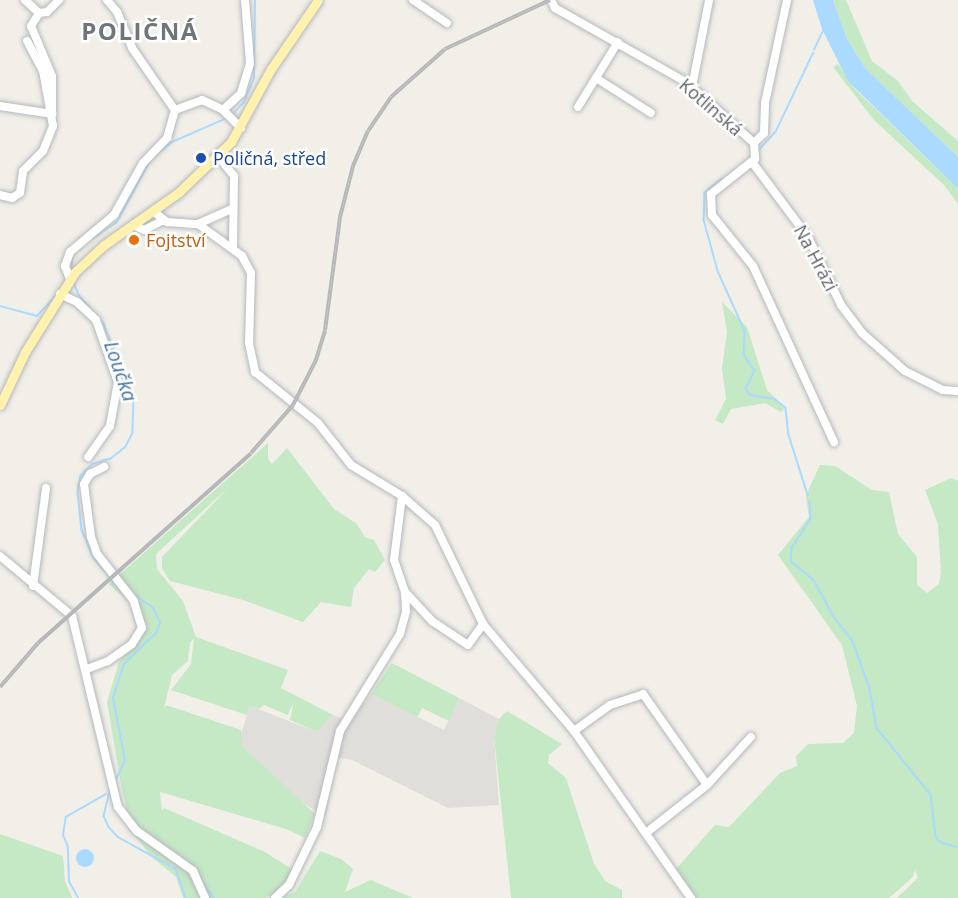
<!DOCTYPE html>
<meta charset="utf-8">
<style>
body{margin:0}
#map{position:relative;width:958px;height:898px;overflow:hidden;background:#f1efe8;font-family:"Open Sans",sans-serif}
div>[style]{position:absolute}
[style*='--x']{left:calc(var(--x)*1px);top:calc(var(--y)*1px);width:calc(var(--w)*1px);rotate:calc(var(--a)*1deg)}
.industrial>*{inset:0;background:#e0deda}
.green>*{inset:0;background:#c5e8c5}
.water>*{inset:0;background:#aadaff}
.round{border-radius:50%}
.stream>*{height:1.5px;margin:-0.75px;padding:0 0.75px;transform-origin:0.75px;border-radius:0.75px;background:#aadaff}
.roads{filter:drop-shadow(0 0 2px #b5b8bc) drop-shadow(0 0 2px #b5b8bc)}
.minor>*{height:8px;margin:-4px;padding:0 4px;transform-origin:4px;border-radius:4px;background:#fff}
.major>*{height:9px;margin:-4.5px;padding:0 4.5px;transform-origin:4.5px;border-radius:4.5px;background:#fff2af}
.rail>*{height:4px;margin-top:-2px;transform-origin:0;background:repeating-linear-gradient(90deg,#fff 0 4.5px,#b6b7b8 0 9px);box-sizing:border-box;border-block:2px solid #b6b7b8}
.dots>*{width:16px;height:16px;translate:-50% -50%;box-sizing:border-box;border:3px solid #fff;border-radius:50%}
span{translate:-50% -50%;white-space:nowrap;text-align:center;line-height:1.15;-webkit-text-stroke:5px #fff;paint-order:stroke}
.street-label{font-size:18px;color:#5f6368}
.transit-label{font-size:18px;color:#164399}
.left{translate:0 -50%;text-align:left}
.food-label{font-size:18px;color:#c56008}
.water-label{font-size:20px;color:#4174aa;font-style:italic}
.district-label{font-size:24px;color:#70757a;font-weight:700;letter-spacing:1.5px}
</style>
<div id="map">
<div class="industrial">
<div style="clip-path:polygon(371px 694px,444px 730px,459px 698px,499px 719px,494px 738px,499px 805px,448px 808px,352px 760px,335px 757px,326px 817px,294px 798px,242px 746px,239px 740px,250px 706px,317px 732px,333px 715px,350px 722px)"></div>
</div>
<div class="green">
<div style="clip-path:polygon(833px 0,846px 0,872px 61px,898px 81px,912px 101px,958px 141px,958px 157px,865px 68px,847px 39px)"></div>
<div style="clip-path:polygon(838px 64px,856px 90px,958px 189px,958px 204px,944px 185px,874px 120px,833px 67px)"></div>
<div style="clip-path:polygon(722px 302px,747px 327px,767px 390px,785px 408px,781px 412px,765px 403px,731px 409px,723px 424px,715px 420px,726px 399px,722px 368px,727px 332px)"></div>
<div style="clip-path:polygon(268px 443px,268px 459px,272px 464px,287px 448px,334px 509px,357px 524px,365px 537px,374px 540px,385px 560px,375px 572px,369px 569px,354px 588px,351px 607px,321px 602px,303px 622px,243px 600px,170px 581px,162px 568px,162px 557px,229px 487px,156px 554px,157px 569px,183px 601px,196px 637px,288px 670px,281px 688px,333px 715px,317px 732px,290px 720px,294px 701px,288px 715px,264px 705px,259px 709px,250px 706px,247px 715px,171px 690px,191px 664px,194px 638px,190px 643px,188px 661px,172px 675px,164px 708px,166px 705px,241px 730px,242px 746px,315px 814px,305px 838px,286px 829px,160px 792px,162px 811px,164px 808px,265px 852px,293px 870px,282px 890px,265px 898px,183px 898px,176px 877px,153px 858px,133px 834px,137px 828px,130px 820px,122px 791px,107px 702px,119px 662px,141px 635px,139px 611px,109px 584px)"></div>
<div style="clip-path:polygon(820px 465px,835px 466px,872px 490px,889px 492px,898px 534px,917px 557px,917px 585px,927px 593px,939px 584px,941px 572px,938px 524px,925px 490px,951px 478px,958px 481px,958px 898px,897px 898px,918px 878px,915px 870px,913px 877px,889px 898px,696px 898px,676px 869px,715px 825px,729px 827px,780px 773px,797px 766px,796px 756px,808px 744px,843px 743px,854px 733px,857px 706px,842px 645px,778px 555px,809px 517px,806px 495px)"></div>
<div style="clip-path:polygon(392px 663px,459px 698px,449px 721px,422px 708px,417px 717px,371px 694px)"></div>
<div style="clip-path:polygon(507px 711px,562px 744px,549px 755px,548px 763px,566px 778px,594px 864px,605px 881px,622px 890px,622px 898px,511px 898px,494px 737px,499px 719px)"></div>
<div style="clip-path:polygon(0 834px,63px 856px,65px 881px,72px 898px,0 898px)"></div>
<div style="clip-path:polygon(320px 851px,341px 859px,353px 869px,345px 892px,371px 880px,413px 898px,281px 898px,295px 892px)"></div>
</div>
<div class="water">
<div style="clip-path:polygon(813px 0,833px 0,847px 39px,865px 68px,958px 157px,958px 189px,848px 81px,822px 29px)"></div>
<div class="round" style="left:76px;top:849px;width:18px;height:18px"></div>
</div>
<div class="stream">
<div style="--x:814;--y:50;--w:21;--a:-65"></div>
<div style="--x:232;--y:115;--w:18;--a:-47"></div>
<div style="--x:244;--y:102;--w:26;--a:-67"></div>
<div style="--x:254;--y:78;--w:78;--a:-89.3"></div>
<div style="--x:759;--y:150;--w:25;--a:-48"></div>
<div style="--x:776;--y:131;--w:86;--a:-64.6"></div>
<div style="--x:153;--y:157;--w:24;--a:-38"></div>
<div style="--x:172;--y:142;--w:58;--a:-23.5"></div>
<div style="--x:722;--y:179;--w:22;--a:141"></div>
<div style="--x:705;--y:193;--w:27;--a:92"></div>
<div style="--x:704;--y:220;--w:53;--a:74.6"></div>
<div style="--x:718;--y:271;--w:66;--a:65.8"></div>
<div style="--x:745;--y:331;--w:24;--a:92"></div>
<div style="--x:744;--y:355;--w:19;--a:55"></div>
<div style="--x:755;--y:371;--w:20;--a:117"></div>
<div style="--x:746;--y:389;--w:7;--a:56"></div>
<div style="--x:750;--y:395;--w:25;--a:9"></div>
<div style="--x:775;--y:399;--w:14;--a:39"></div>
<div style="--x:786;--y:408;--w:27;--a:84"></div>
<div style="--x:789;--y:435;--w:63;--a:72.4"></div>
<div style="--x:92;--y:239;--w:30;--a:-34"></div>
<div style="--x:117;--y:222;--w:69;--a:-61.6"></div>
<div style="--x:72;--y:271;--w:13;--a:-90"></div>
<div style="--x:74;--y:282;--w:14;--a:69"></div>
<div style="--x:79;--y:295;--w:38;--a:49"></div>
<div style="--x:104;--y:324;--w:81;--a:68.2"></div>
<div style="--x:134;--y:399;--w:34;--a:92"></div>
<div style="--x:133;--y:433;--w:16;--a:117"></div>
<div style="--x:126;--y:447;--w:19;--a:141"></div>
<div style="--x:111;--y:459;--w:19;--a:164"></div>
<div style="--x:93;--y:464;--w:17;--a:135"></div>
<div style="--x:81;--y:476;--w:16;--a:101"></div>
<div style="--x:78;--y:492;--w:38;--a:84"></div>
<div style="--x:82;--y:530;--w:30;--a:67"></div>
<div style="--x:94;--y:558;--w:40;--a:50"></div>
<div style="--x:0;--y:306;--w:38;--a:15"></div>
<div style="--x:37;--y:316;--w:26;--a:-47"></div>
<div style="--x:810;--y:501;--w:18;--a:87"></div>
<div style="--x:811;--y:519;--w:35;--a:123"></div>
<div style="--x:792;--y:548;--w:13;--a:94"></div>
<div style="--x:791;--y:561;--w:30;--a:40"></div>
<div style="--x:814;--y:580;--w:42;--a:61.6"></div>
<div style="--x:834;--y:617;--w:31;--a:52"></div>
<div style="--x:853;--y:641;--w:51;--a:70.5"></div>
<div style="--x:870;--y:689;--w:40;--a:80"></div>
<div style="--x:877;--y:728;--w:86;--a:51.1"></div>
<div style="--x:931;--y:795;--w:42;--a:83.2"></div>
<div style="--x:936;--y:837;--w:6;--a:51"></div>
<div style="--x:940;--y:842;--w:19;--a:16"></div>
<div style="--x:115;--y:782;--w:23;--a:-65"></div>
<div style="--x:125;--y:761;--w:64;--a:-100.8"></div>
<div style="--x:113;--y:698;--w:36;--a:-72"></div>
<div style="--x:124;--y:664;--w:45;--a:-44.1"></div>
<div style="--x:156;--y:633;--w:11;--a:-68"></div>
<div style="--x:160;--y:623;--w:17;--a:-115"></div>
<div style="--x:153;--y:608;--w:22;--a:-146"></div>
<div style="--x:111;--y:788;--w:29;--a:104"></div>
<div style="--x:104;--y:816;--w:12;--a:66"></div>
<div style="--x:109;--y:827;--w:13;--a:48"></div>
<div style="--x:118;--y:837;--w:66;--a:28.9"></div>
<div style="--x:176;--y:869;--w:31;--a:71"></div>
<div style="--x:199;--y:877;--w:26;--a:54"></div>
<div style="--x:78;--y:898;--w:18;--a:-119"></div>
<div style="--x:69;--y:882;--w:35;--a:-92"></div>
<div style="--x:68;--y:847;--w:13;--a:-113"></div>
<div style="--x:63;--y:835;--w:18;--a:-81"></div>
<div style="--x:66;--y:817;--w:46;--a:-29.9"></div>
</div>
<div class="roads">
<div class="minor">
<div style="--x:25;--y:0;--w:19;--a:43"></div>
<div style="--x:39;--y:13;--w:8;--a:-7"></div>
<div style="--x:47;--y:12;--w:17;--a:-45"></div>
<div style="--x:107;--y:0;--w:16;--a:50"></div>
<div style="--x:117;--y:12;--w:39;--a:67"></div>
<div style="--x:132;--y:48;--w:75;--a:55.3"></div>
<div style="--x:413;--y:0;--w:41;--a:34.1"></div>
<div style="--x:551;--y:0;--w:9;--a:63"></div>
<div style="--x:555;--y:8;--w:150;--a:29.5"></div>
<div style="--x:686;--y:82;--w:91;--a:41.9"></div>
<div style="--x:754;--y:143;--w:16;--a:86"></div>
<div style="--x:755;--y:159;--w:56;--a:141.5"></div>
<div style="--x:711;--y:194;--w:21;--a:87"></div>
<div style="--x:712;--y:215;--w:65;--a:51.2"></div>
<div style="--x:753;--y:266;--w:194;--a:65.3"></div>
<div style="--x:596;--y:78;--w:65;--a:32.5"></div>
<div style="--x:692;--y:87;--w:89;--a:-78.9"></div>
<div style="--x:0;--y:106;--w:53;--a:8.7"></div>
<div style="--x:52;--y:114;--w:38;--a:-90"></div>
<div style="--x:52;--y:76;--w:54;--a:-112.8"></div>
<div style="--x:31;--y:26;--w:15;--a:-58"></div>
<div style="--x:578;--y:107;--w:76;--a:-58.4"></div>
<div style="--x:241;--y:128;--w:25;--a:-135"></div>
<div style="--x:223;--y:110;--w:25;--a:-43"></div>
<div style="--x:241;--y:93;--w:31;--a:-73"></div>
<div style="--x:250;--y:63;--w:63;--a:-94.5"></div>
<div style="--x:754;--y:143;--w:14;--a:-45"></div>
<div style="--x:764;--y:133;--w:30;--a:-88"></div>
<div style="--x:765;--y:103;--w:105;--a:-77.9"></div>
<div style="--x:217;--y:155;--w:27;--a:51"></div>
<div style="--x:234;--y:176;--w:71;--a:90.8"></div>
<div style="--x:752;--y:162;--w:94;--a:53.3"></div>
<div style="--x:808;--y:237;--w:76;--a:64.1"></div>
<div style="--x:841;--y:305;--w:35;--a:53"></div>
<div style="--x:862;--y:333;--w:57;--a:41.5"></div>
<div style="--x:905;--y:371;--w:42;--a:26.6"></div>
<div style="--x:943;--y:390;--w:13;--a:4"></div>
<div style="--x:0;--y:195;--w:12;--a:14"></div>
<div style="--x:12;--y:198;--w:9;--a:-32"></div>
<div style="--x:20;--y:193;--w:22;--a:-82"></div>
<div style="--x:23;--y:171;--w:28;--a:-45"></div>
<div style="--x:43;--y:151;--w:27;--a:-68"></div>
<div style="--x:53;--y:126;--w:56;--a:-100.3"></div>
<div style="--x:43;--y:71;--w:34;--a:-118"></div>
<div style="--x:153;--y:211;--w:18;--a:38"></div>
<div style="--x:167;--y:222;--w:31;--a:4"></div>
<div style="--x:198;--y:224;--w:54;--a:36"></div>
<div style="--x:242;--y:256;--w:19;--a:62"></div>
<div style="--x:251;--y:273;--w:70;--a:91.6"></div>
<div style="--x:249;--y:343;--w:30;--a:78"></div>
<div style="--x:255;--y:372;--w:81;--a:39"></div>
<div style="--x:318;--y:423;--w:53;--a:51.8"></div>
<div style="--x:351;--y:465;--w:60;--a:31.3"></div>
<div style="--x:402;--y:496;--w:44;--a:41.3"></div>
<div style="--x:435;--y:525;--w:110;--a:64.1"></div>
<div style="--x:483;--y:624;--w:140;--a:49.6"></div>
<div style="--x:574;--y:731;--w:204;--a:55"></div>
<div style="--x:198;--y:224;--w:36;--a:-24"></div>
<div style="--x:133;--y:225;--w:12;--a:24"></div>
<div style="--x:144;--y:230;--w:22;--a:-27"></div>
<div style="--x:70;--y:279;--w:14;--a:-111"></div>
<div style="--x:65;--y:266;--w:15;--a:-70"></div>
<div style="--x:70;--y:252;--w:57;--a:-40.1"></div>
<div style="--x:114;--y:215;--w:60;--a:-60.9"></div>
<div style="--x:143;--y:163;--w:35;--a:-46"></div>
<div style="--x:167;--y:138;--w:29;--a:-74"></div>
<div style="--x:175;--y:110;--w:29;--a:-20"></div>
<div style="--x:202;--y:100;--w:23;--a:25"></div>
<div style="--x:60;--y:294;--w:19;--a:25"></div>
<div style="--x:77;--y:302;--w:26;--a:43"></div>
<div style="--x:96;--y:320;--w:66;--a:70.5"></div>
<div style="--x:118;--y:382;--w:45;--a:100.3"></div>
<div style="--x:110;--y:426;--w:38;--a:125"></div>
<div style="--x:402;--y:496;--w:64;--a:97.1"></div>
<div style="--x:394;--y:560;--w:34;--a:71"></div>
<div style="--x:405;--y:592;--w:40;--a:47"></div>
<div style="--x:432;--y:621;--w:43;--a:33.7"></div>
<div style="--x:468;--y:645;--w:26;--a:-54"></div>
<div style="--x:0;--y:556;--w:94;--a:39.8"></div>
<div style="--x:72;--y:616;--w:196;--a:76.5"></div>
<div style="--x:118;--y:807;--w:31;--a:52"></div>
<div style="--x:137;--y:831;--w:69;--a:35.5"></div>
<div style="--x:193;--y:871;--w:30;--a:66"></div>
<div style="--x:33;--y:586;--w:99;--a:-82.4"></div>
<div style="--x:87;--y:669;--w:22;--a:-21"></div>
<div style="--x:108;--y:661;--w:29;--a:-35"></div>
<div style="--x:132;--y:644;--w:19;--a:-58"></div>
<div style="--x:142;--y:628;--w:28;--a:-107"></div>
<div style="--x:134;--y:601;--w:60;--a:-128.2"></div>
<div style="--x:97;--y:554;--w:18;--a:-109"></div>
<div style="--x:91;--y:537;--w:53;--a:-97.5"></div>
<div style="--x:84;--y:484;--w:12;--a:-59"></div>
<div style="--x:90;--y:474;--w:16;--a:-27"></div>
<div style="--x:574;--y:731;--w:44;--a:-35.8"></div>
<div style="--x:610;--y:705;--w:35;--a:-18"></div>
<div style="--x:643;--y:694;--w:111;--a:54.9"></div>
<div style="--x:646;--y:833;--w:78;--a:-38.2"></div>
<div style="--x:707;--y:785;--w:65;--a:-47.5"></div>
<div style="--x:275;--y:898;--w:19;--a:-43"></div>
<div style="--x:289;--y:885;--w:64;--a:-64.2"></div>
<div style="--x:317;--y:827;--w:99;--a:-76.5"></div>
<div style="--x:340;--y:731;--w:114;--a:-58.3"></div>
<div style="--x:400;--y:634;--w:24;--a:-75"></div>
<div style="--x:406;--y:611;--w:19;--a:-93"></div>
</div>
<div class="major">
<div style="--x:0;--y:405;--w:59;--a:-64.7"></div>
<div style="--x:25;--y:352;--w:94;--a:-58"></div>
<div style="--x:75;--y:272;--w:40;--a:-43"></div>
<div style="--x:104;--y:245;--w:92;--a:-35.2"></div>
<div style="--x:179;--y:192;--w:72;--a:-43.9"></div>
<div style="--x:231;--y:142;--w:83;--a:-61.3"></div>
<div style="--x:271;--y:69;--w:83;--a:-55.7"></div>
</div>
</div>
<div class="rail">
<div style="--x:0;--y:687;--w:58;--a:-49.2"></div>
<div style="--x:38;--y:643;--w:285;--a:-41.7"></div>
<div style="--x:251;--y:453;--w:64;--a:-48.8"></div>
<div style="--x:293;--y:405;--w:51;--a:-62.9"></div>
<div style="--x:316;--y:360;--w:31;--a:-73"></div>
<div style="--x:325;--y:330;--w:114;--a:-82.4"></div>
<div style="--x:340;--y:217;--w:53;--a:-75.7"></div>
<div style="--x:353;--y:166;--w:38;--a:-67"></div>
<div style="--x:368;--y:131;--w:41;--a:-55.9"></div>
<div style="--x:391;--y:97;--w:72;--a:-41.6"></div>
<div style="--x:445;--y:49;--w:116;--a:-25"></div>
</div>
<div class="dots">
<div style="left:201px;top:158px;background:#1a4fb4"></div>
<div style="left:134px;top:240px;background:#e8710a"></div>
</div>
<div class="street-label">
<span style="left:711px;top:107px;rotate:41deg">Kotlinská</span>
<span style="left:816px;top:258px;rotate:62deg">Na Hrázi</span>
</div>
<div class="transit-label">
<span class="left" style="left:213px;top:158px">Poličná, střed</span>
</div>
<div class="food-label">
<span class="left" style="left:146px;top:240px">Fojtství</span>
</div>
<div class="water-label">
<span style="left:121px;top:371px;rotate:71deg">Loučka</span>
</div>
<div class="district-label">
<span style="left:140px;top:31px">POLIČNÁ</span>
</div>
</div>
